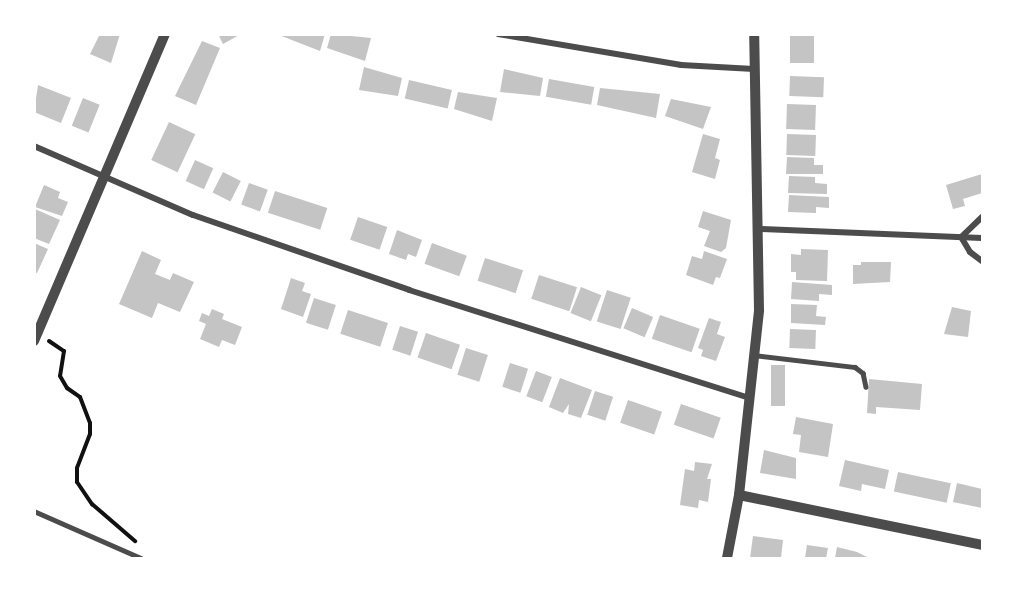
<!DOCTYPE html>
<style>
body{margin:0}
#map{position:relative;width:1017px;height:593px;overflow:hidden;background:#fff;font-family:"IBM Plex Sans",sans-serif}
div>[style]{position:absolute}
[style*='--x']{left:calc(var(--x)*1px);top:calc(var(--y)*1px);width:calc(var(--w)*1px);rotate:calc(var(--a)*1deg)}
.building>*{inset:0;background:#c4c4c4;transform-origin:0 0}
.path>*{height:4px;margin:-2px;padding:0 2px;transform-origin:2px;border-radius:2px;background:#111}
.service>*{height:4.5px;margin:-2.25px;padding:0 2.25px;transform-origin:2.25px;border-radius:2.25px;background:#4c4c4c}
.minor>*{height:6px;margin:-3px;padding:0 3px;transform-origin:3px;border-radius:3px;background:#4c4c4c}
.tertiary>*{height:10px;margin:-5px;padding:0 5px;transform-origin:5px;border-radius:5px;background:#4c4c4c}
span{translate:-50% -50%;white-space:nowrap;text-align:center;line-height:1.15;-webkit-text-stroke:4.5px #fff;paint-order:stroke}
.frame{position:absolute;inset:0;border:36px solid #fff;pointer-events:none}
</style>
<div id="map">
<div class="building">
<div style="clip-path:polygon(100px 34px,120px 34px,111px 63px,90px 54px)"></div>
<div style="clip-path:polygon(218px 34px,241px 34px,223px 44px)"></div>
<div style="clip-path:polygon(325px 34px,320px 51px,279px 35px,279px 34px)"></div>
<div style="clip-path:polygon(331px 34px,371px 38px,365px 61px,327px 48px)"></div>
<div style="left:790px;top:34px;width:24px;height:29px"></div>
<div style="clip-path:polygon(202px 41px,220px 48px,196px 105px,175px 96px)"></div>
<div style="clip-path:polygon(364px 67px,402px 78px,398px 96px,359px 90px)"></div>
<div style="clip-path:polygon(504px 69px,543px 78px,540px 96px,500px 92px)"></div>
<div style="left:790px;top:76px;width:34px;height:20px;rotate:2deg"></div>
<div style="left:549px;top:79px;width:46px;height:18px;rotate:10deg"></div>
<div style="left:409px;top:80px;width:44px;height:19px;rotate:13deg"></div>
<div style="clip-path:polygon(38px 85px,71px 98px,61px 123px,34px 112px)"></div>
<div style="clip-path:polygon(600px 88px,660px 94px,656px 118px,597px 105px)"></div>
<div style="clip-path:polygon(458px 92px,497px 98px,492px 121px,454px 109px)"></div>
<div style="left:83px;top:98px;width:18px;height:30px;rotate:22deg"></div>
<div style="clip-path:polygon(671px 99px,711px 107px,703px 129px,665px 116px)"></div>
<div style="left:787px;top:104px;width:29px;height:25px;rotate:2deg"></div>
<div style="left:169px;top:122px;width:29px;height:42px;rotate:25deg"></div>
<div style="clip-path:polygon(703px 134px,720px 139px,715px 158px,720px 160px,715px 179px,692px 172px)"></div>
<div style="left:787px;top:134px;width:29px;height:21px;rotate:2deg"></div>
<div style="clip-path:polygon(787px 157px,814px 158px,814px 165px,823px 165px,823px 174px,786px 174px)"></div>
<div style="left:195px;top:160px;width:20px;height:23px;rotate:24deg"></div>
<div style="left:223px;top:172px;width:20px;height:23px;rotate:27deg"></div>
<div style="clip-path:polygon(982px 174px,982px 193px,963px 199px,965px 206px,953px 209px,946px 185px)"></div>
<div style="clip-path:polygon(789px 176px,815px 177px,815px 183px,827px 184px,827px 194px,788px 193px)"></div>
<div style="left:249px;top:183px;width:20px;height:23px;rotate:20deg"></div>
<div style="clip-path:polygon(44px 185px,60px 192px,58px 198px,68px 202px,62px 216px,35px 207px)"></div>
<div style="left:275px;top:191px;width:55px;height:23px;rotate:18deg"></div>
<div style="clip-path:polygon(789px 195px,829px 197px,829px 208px,816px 207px,816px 213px,788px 212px)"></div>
<div style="clip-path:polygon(35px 209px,60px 220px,49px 244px,34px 238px)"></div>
<div style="clip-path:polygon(703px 211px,731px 220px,726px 248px,721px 252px,704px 246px,710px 231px,698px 227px)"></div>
<div style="left:358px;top:217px;width:31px;height:24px;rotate:19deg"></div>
<div style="clip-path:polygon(397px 230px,422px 240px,416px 257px,408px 254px,406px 260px,389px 254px)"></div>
<div style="clip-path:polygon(34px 243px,48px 249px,37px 273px,34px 272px)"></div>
<div style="left:432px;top:243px;width:37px;height:22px;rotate:20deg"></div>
<div style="clip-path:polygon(801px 249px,828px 250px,827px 281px,796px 280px,796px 272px,791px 272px,791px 254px,801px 255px)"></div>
<div style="clip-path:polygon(142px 251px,161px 260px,155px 274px,170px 280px,173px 273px,194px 282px,180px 312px,158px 303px,152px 318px,119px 304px)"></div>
<div style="clip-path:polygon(704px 251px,727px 259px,720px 278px,716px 277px,713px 285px,686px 275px,692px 256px,702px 259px)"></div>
<div style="left:485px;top:258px;width:40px;height:24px;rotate:18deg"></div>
<div style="clip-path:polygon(861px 262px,891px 262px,890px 282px,853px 284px,853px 265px,861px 265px)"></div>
<div style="left:539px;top:275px;width:40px;height:25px;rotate:18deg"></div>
<div style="clip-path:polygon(291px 278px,305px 283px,302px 291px,311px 294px,303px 317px,281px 309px)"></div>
<div style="clip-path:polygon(792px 282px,832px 285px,832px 295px,819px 294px,819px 301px,791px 299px)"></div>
<div style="left:581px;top:287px;width:22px;height:28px;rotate:22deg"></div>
<div style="left:607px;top:290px;width:25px;height:33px;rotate:18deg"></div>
<div style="left:314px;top:298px;width:23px;height:26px;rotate:18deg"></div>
<div style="clip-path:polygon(791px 304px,817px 305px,816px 316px,826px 317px,825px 325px,791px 323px)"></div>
<div style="clip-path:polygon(952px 307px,971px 311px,968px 337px,944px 334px)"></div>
<div style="left:632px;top:308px;width:23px;height:22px;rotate:23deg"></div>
<div style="clip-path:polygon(212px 309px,224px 314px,222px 319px,242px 327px,235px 345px,222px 340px,219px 347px,200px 339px,206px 324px,199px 321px,202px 313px,209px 316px)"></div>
<div style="left:348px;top:310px;width:42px;height:25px;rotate:18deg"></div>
<div style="left:660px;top:315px;width:42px;height:25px;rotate:19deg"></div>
<div style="clip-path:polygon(709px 318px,721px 322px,717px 334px,725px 337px,716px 361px,701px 356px,703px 350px,698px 348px)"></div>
<div style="left:400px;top:326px;width:19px;height:25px;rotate:18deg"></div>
<div style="left:790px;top:329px;width:26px;height:19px;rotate:2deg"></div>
<div style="left:426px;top:333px;width:36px;height:26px;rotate:19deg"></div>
<div style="left:466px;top:348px;width:23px;height:28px;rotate:18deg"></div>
<div style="left:510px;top:363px;width:19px;height:25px;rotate:18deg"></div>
<div style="left:771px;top:365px;width:14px;height:41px"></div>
<div style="left:536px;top:371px;width:17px;height:27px;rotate:21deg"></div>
<div style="clip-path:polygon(560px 378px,592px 390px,581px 418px,568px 414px,569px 404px,563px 413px,549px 407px)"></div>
<div style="clip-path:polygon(869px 379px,922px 384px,920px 410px,876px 407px,876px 414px,867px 413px)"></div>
<div style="left:595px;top:391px;width:19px;height:25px;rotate:18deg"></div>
<div style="left:628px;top:400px;width:36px;height:24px;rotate:19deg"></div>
<div style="left:681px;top:404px;width:42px;height:22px;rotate:19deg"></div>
<div style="clip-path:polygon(796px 417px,833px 424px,828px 457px,799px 452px,801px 435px,793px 434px)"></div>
<div style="clip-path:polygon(764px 450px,796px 458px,796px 479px,760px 473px)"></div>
<div style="clip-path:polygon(845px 460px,889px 470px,885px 489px,862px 484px,861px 491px,839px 486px)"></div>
<div style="clip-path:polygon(695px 462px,712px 464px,707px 479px,711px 479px,708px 502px,699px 500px,698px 508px,680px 505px,685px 469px,694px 471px)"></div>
<div style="left:898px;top:472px;width:54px;height:20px;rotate:12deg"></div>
<div style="clip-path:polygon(957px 483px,982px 489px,982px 508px,953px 502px)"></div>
<div style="clip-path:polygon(753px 536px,783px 540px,781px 558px,750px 558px)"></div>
<div style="clip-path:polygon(807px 545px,828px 548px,826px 558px,805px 558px)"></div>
<div style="clip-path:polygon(837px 547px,857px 552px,869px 558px,835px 558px)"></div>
</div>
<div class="path">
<div style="--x:49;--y:341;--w:18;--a:34"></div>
<div style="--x:64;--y:351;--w:25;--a:99"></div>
<div style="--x:60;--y:376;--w:14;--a:60"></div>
<div style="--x:67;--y:388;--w:16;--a:35"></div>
<div style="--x:80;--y:397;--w:28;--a:69"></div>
<div style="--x:90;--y:423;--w:11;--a:90"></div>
<div style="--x:90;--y:434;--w:36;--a:111"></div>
<div style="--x:77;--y:468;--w:14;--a:90"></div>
<div style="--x:77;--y:482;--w:27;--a:56"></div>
<div style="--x:92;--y:504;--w:57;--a:40.7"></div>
</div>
<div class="service">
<div style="--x:754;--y:355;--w:102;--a:6.8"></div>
<div style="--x:855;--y:367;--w:10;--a:37"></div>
<div style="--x:863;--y:373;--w:14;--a:78"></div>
<div style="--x:34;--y:511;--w:117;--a:23.7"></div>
</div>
<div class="minor">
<div style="--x:498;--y:34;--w:186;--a:9.6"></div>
<div style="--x:681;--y:65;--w:73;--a:3.1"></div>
<div style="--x:34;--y:146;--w:173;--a:23.5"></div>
<div style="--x:193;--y:215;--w:229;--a:19.1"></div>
<div style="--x:409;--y:290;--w:358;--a:17.6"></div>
<div style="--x:982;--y:217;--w:29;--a:136"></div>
<div style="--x:961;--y:237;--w:17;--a:59"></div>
<div style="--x:970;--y:252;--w:15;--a:37"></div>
<div style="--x:759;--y:229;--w:223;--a:2.3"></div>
</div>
<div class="tertiary">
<div style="--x:34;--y:341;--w:334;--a:-66.9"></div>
<div style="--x:739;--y:495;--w:248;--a:11.6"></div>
<div style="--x:727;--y:558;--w:64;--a:-79.2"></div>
<div style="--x:739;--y:495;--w:186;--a:-83.8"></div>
<div style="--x:759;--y:310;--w:276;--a:-91"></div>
</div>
<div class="frame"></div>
</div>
